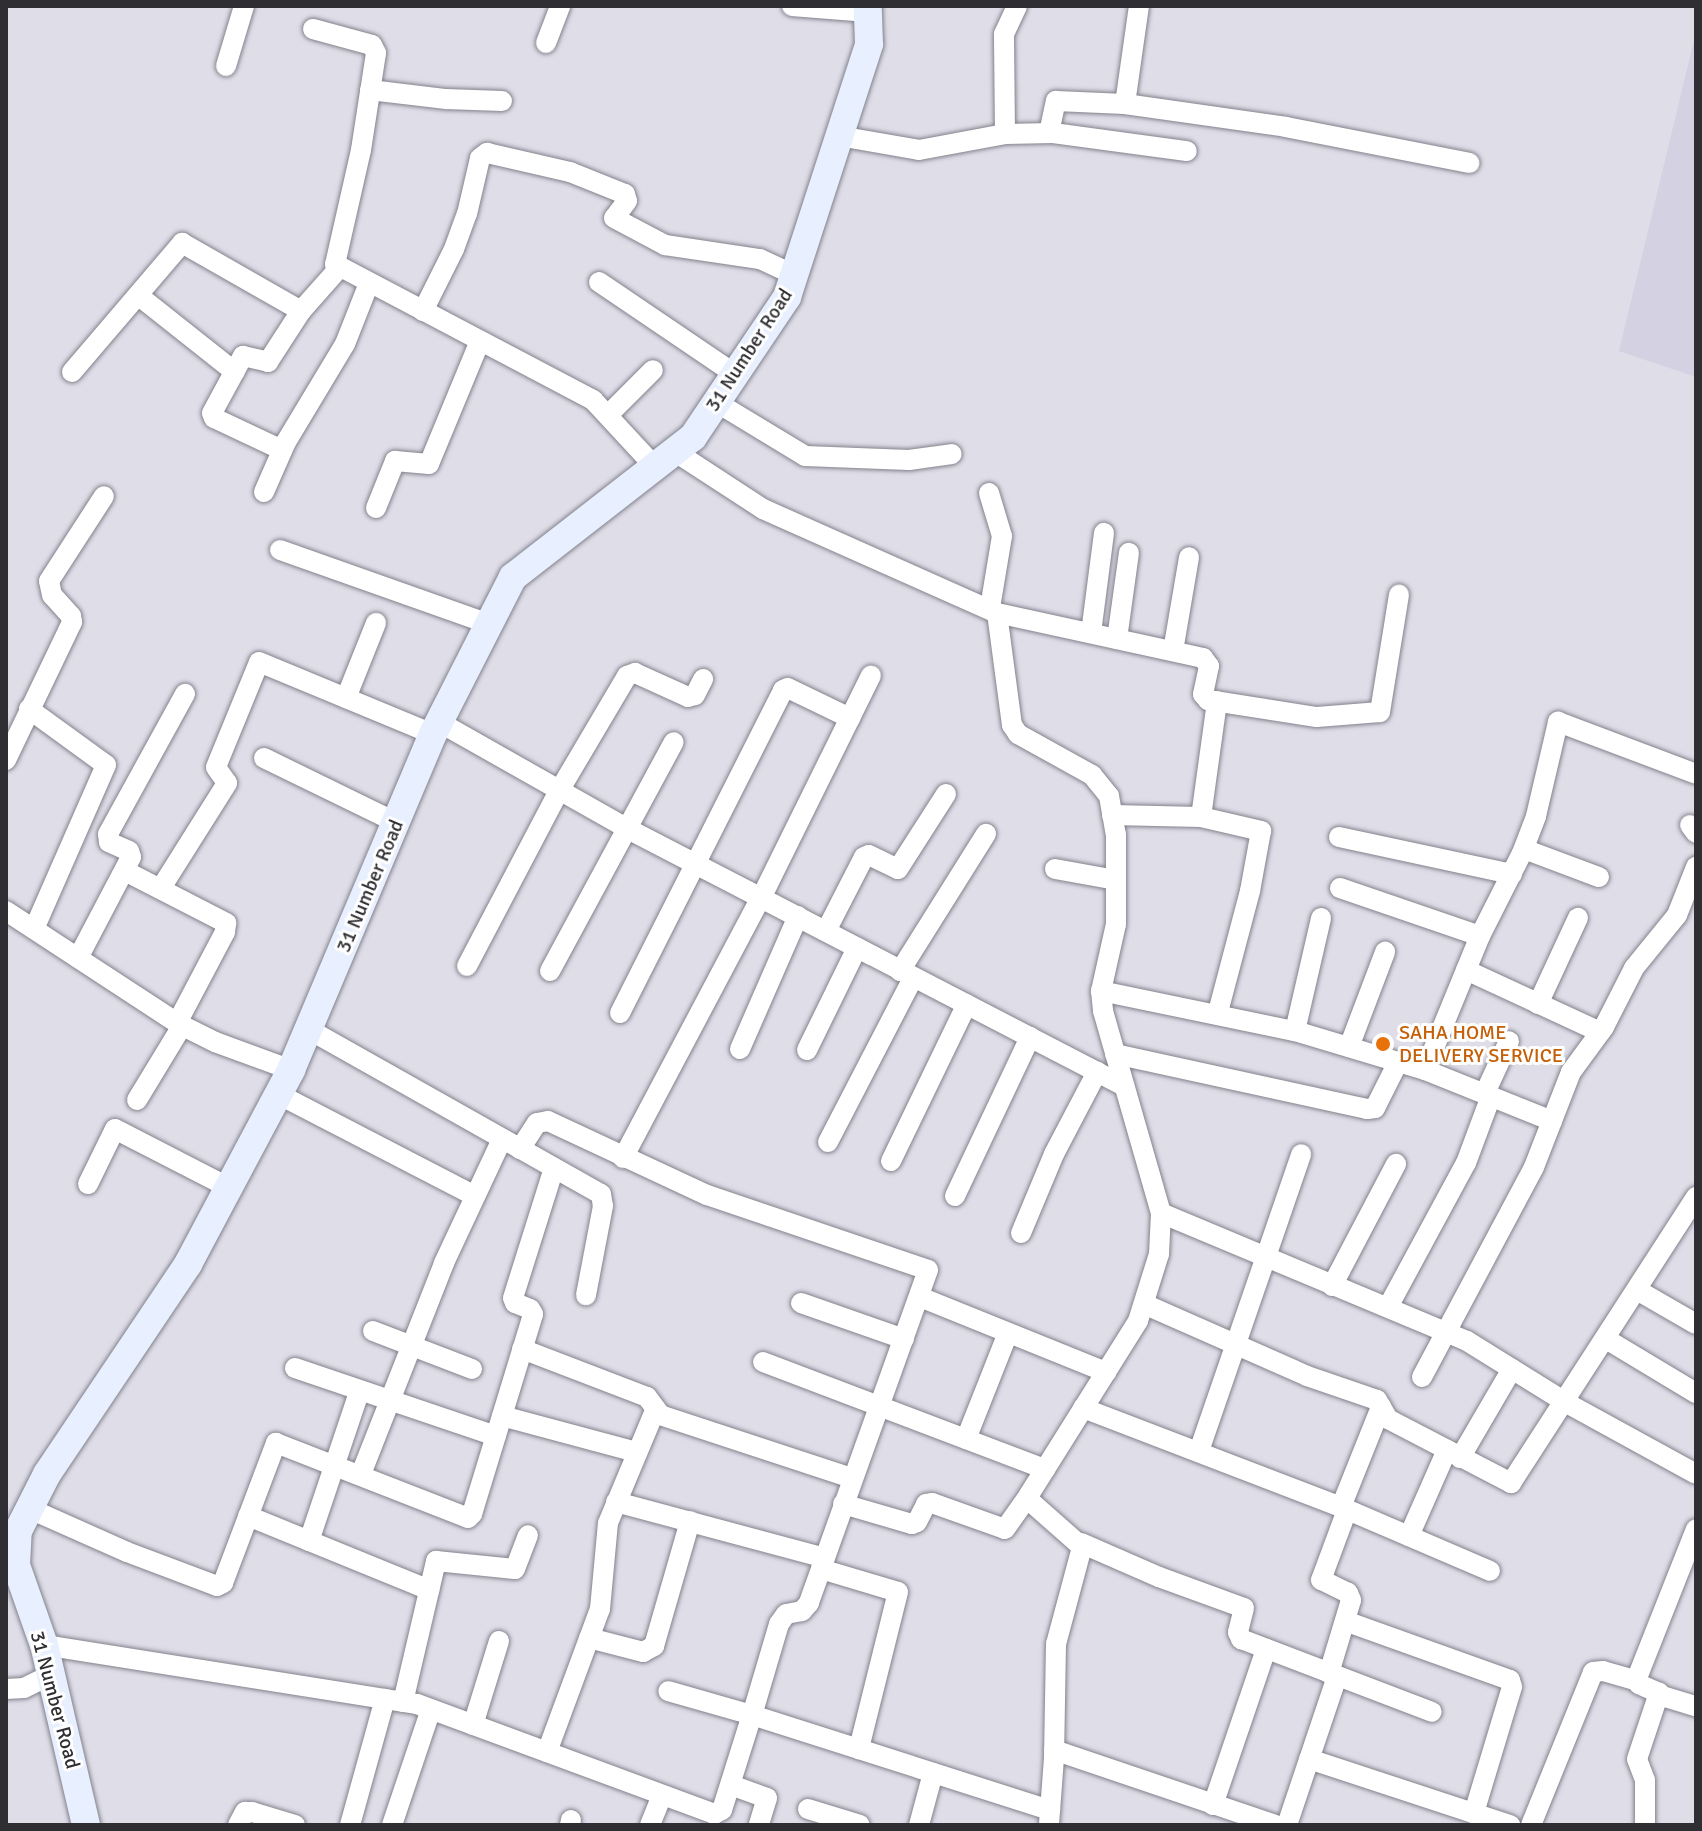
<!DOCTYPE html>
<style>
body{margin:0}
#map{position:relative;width:1702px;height:1831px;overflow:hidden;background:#dedde8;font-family:Signika,sans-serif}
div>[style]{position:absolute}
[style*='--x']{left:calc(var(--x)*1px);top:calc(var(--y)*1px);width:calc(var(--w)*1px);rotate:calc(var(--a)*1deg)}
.built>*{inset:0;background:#d3d1e2}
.roads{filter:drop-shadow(0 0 2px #83828c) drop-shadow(0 0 2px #83828c)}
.minor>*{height:20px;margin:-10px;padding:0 10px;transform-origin:10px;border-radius:10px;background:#fff}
.secondary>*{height:28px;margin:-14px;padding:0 14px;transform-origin:14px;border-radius:14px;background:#e8effe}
.dots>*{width:22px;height:22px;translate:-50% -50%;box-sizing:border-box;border:4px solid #fff;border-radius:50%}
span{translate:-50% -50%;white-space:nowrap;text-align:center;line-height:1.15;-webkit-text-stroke:6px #fff;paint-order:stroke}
.street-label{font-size:20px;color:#2f2e32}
.food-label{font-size:20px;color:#c56008}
.left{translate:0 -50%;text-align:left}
.frame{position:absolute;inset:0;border:8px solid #2f2e32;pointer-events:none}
</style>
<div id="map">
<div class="built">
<div style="clip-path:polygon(1696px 32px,1696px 377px,1619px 351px)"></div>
</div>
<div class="roads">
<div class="minor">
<div style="--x:792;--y:6;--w:76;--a:4.5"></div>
<div style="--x:313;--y:29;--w:61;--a:15.2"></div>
<div style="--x:372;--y:45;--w:9;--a:63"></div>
<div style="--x:376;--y:53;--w:98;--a:98.8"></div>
<div style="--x:361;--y:150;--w:117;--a:102.8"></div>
<div style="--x:335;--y:264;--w:292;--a:27.8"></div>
<div style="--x:593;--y:400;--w:91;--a:47.2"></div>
<div style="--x:546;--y:43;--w:40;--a:-69"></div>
<div style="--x:226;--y:66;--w:63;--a:-73.3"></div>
<div style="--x:370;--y:90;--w:77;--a:6.8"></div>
<div style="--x:446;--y:99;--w:56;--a:2"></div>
<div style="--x:1125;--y:104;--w:99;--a:-81.9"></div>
<div style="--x:1049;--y:133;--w:33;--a:-78"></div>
<div style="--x:1056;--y:101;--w:69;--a:2.5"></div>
<div style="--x:1125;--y:104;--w:163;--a:8.1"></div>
<div style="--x:1286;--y:127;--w:187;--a:11.1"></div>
<div style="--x:1005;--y:134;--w:100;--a:-90.6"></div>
<div style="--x:1004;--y:34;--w:31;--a:-65"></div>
<div style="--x:839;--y:136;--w:81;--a:9.9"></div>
<div style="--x:919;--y:150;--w:87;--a:-10.5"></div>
<div style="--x:1005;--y:134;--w:48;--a:-1.2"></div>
<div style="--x:1053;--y:133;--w:135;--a:7.7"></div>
<div style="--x:599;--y:282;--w:164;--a:34.1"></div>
<div style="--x:139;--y:296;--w:122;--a:38.4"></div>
<div style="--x:423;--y:311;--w:69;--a:-63.4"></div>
<div style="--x:454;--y:249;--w:37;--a:-70"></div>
<div style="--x:467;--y:214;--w:57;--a:-76.9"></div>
<div style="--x:480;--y:158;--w:9;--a:-36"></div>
<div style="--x:487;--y:153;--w:85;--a:12.9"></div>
<div style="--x:570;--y:172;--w:59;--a:21.8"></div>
<div style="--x:625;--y:194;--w:7;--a:74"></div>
<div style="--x:627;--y:201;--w:21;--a:127"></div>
<div style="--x:614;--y:218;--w:58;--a:27.9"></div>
<div style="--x:665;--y:245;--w:96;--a:8.4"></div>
<div style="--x:760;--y:259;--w:38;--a:25"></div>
<div style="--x:72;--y:372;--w:170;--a:-49.5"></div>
<div style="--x:182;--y:243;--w:137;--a:29.7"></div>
<div style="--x:716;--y:402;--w:104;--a:31.2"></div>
<div style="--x:805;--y:456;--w:104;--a:2.2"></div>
<div style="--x:909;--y:460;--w:43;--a:-7.9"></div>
<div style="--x:609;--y:414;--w:62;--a:-45"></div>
<div style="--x:282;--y:450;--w:75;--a:-154.8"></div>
<div style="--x:214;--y:418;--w:5;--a:-112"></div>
<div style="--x:212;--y:413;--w:65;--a:-61.5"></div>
<div style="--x:243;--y:356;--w:26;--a:13"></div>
<div style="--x:268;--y:362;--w:61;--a:-57.1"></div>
<div style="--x:301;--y:311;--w:57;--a:-48.5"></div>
<div style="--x:674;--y:451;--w:106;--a:33.1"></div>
<div style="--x:763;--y:509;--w:256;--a:24"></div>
<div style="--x:997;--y:613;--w:113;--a:82.4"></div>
<div style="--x:1012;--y:725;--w:11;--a:56"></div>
<div style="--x:1018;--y:734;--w:85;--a:29"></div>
<div style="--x:1092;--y:775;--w:27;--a:51"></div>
<div style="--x:1109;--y:796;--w:39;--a:80"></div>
<div style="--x:1116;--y:834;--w:90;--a:90"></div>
<div style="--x:1116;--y:924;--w:69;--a:102.6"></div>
<div style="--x:1101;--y:991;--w:20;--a:84"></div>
<div style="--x:1103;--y:1011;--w:210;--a:74"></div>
<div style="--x:1161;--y:1213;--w:41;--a:92.8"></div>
<div style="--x:1159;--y:1254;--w:70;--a:107.4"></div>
<div style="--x:1138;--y:1321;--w:205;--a:122.1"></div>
<div style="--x:1029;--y:1495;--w:7;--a:74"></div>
<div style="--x:1031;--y:1502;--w:68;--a:41.4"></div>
<div style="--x:1082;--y:1547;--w:100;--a:105"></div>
<div style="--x:1056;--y:1644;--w:114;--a:91"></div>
<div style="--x:1054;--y:1758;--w:67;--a:94.3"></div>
<div style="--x:264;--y:492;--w:55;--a:-66.3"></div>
<div style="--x:286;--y:442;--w:114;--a:-59"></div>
<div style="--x:345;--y:344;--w:66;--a:-68.5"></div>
<div style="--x:989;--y:493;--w:45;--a:73.2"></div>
<div style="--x:1002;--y:536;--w:73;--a:99.5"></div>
<div style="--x:376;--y:508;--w:51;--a:-68"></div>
<div style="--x:395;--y:461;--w:34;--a:5"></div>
<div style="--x:429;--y:464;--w:133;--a:-67.5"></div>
<div style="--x:280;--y:550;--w:222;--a:19.5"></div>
<div style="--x:997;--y:613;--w:211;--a:12.3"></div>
<div style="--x:1203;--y:658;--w:10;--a:53"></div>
<div style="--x:1209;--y:666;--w:29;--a:102"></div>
<div style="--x:1203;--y:694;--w:8;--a:50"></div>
<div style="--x:1208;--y:700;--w:110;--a:8.9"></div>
<div style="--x:1317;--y:717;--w:63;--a:-4.5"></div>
<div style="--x:1380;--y:712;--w:119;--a:-80.8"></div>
<div style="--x:1091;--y:633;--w:101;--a:-82.6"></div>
<div style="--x:1117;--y:639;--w:87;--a:-82.1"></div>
<div style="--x:1173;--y:651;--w:95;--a:-80.3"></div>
<div style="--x:346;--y:698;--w:81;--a:-68.2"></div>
<div style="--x:29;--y:709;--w:95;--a:36"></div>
<div style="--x:106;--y:765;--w:179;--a:113.7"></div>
<div style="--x:439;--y:722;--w:217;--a:29.5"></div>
<div style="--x:628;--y:829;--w:559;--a:27.39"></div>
<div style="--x:264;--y:758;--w:148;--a:26"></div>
<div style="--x:6;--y:760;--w:153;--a:-64.4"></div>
<div style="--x:72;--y:622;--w:6;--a:-99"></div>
<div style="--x:71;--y:616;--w:28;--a:-132"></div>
<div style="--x:52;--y:595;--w:14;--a:-102"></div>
<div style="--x:49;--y:581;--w:101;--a:-57.1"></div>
<div style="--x:1112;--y:815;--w:89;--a:1.3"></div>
<div style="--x:1201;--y:817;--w:117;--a:-82.1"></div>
<div style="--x:1201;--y:817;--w:62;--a:13.1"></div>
<div style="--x:1261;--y:831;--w:61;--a:100.4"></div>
<div style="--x:1250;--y:891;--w:125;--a:104.8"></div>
<div style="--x:1690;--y:825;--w:10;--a:53"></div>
<div style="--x:1339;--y:837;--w:177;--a:12.1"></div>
<div style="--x:1524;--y:849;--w:80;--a:20.5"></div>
<div style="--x:1055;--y:869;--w:62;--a:10.2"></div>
<div style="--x:125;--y:871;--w:114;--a:27.2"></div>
<div style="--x:226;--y:923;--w:9;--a:96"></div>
<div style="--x:225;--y:932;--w:103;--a:117.8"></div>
<div style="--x:161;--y:888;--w:124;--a:-57.8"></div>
<div style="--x:227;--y:783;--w:19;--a:-125"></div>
<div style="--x:216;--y:767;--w:113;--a:-67.7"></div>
<div style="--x:259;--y:662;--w:188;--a:22.5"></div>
<div style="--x:1340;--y:888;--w:148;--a:18.9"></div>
<div style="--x:6;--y:911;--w:204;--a:33.2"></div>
<div style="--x:177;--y:1023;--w:42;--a:26.6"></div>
<div style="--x:215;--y:1042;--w:81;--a:20.2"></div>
<div style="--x:826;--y:931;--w:83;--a:-62.8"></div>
<div style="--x:864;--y:857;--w:5;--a:-22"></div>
<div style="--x:869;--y:855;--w:32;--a:26"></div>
<div style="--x:898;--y:869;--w:89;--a:-57.4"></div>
<div style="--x:78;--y:958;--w:114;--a:-62.3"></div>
<div style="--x:131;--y:857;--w:6;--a:-108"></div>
<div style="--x:129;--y:851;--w:22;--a:-156"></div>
<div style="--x:109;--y:842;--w:8;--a:-97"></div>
<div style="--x:108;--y:834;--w:160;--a:-61.2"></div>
<div style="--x:467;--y:966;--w:198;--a:-62.3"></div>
<div style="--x:559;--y:791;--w:134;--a:-59.4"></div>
<div style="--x:627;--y:676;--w:9;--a:-21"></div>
<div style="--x:635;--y:673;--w:58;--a:24.4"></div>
<div style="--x:688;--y:697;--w:7;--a:-16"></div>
<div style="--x:695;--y:695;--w:18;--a:-63"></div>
<div style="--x:1466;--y:970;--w:148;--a:24.8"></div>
<div style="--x:550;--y:971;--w:260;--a:-61.6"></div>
<div style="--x:900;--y:971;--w:162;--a:-57.9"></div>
<div style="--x:1101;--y:991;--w:198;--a:11.7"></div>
<div style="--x:1295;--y:1031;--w:136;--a:16.7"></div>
<div style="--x:1425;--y:1070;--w:137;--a:21.9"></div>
<div style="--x:1538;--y:1004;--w:95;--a:-65.1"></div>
<div style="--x:620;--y:1013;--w:362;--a:-63.2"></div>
<div style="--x:783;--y:690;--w:5;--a:-22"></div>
<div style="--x:788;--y:688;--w:69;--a:25.8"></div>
<div style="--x:308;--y:1029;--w:336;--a:29.4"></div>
<div style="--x:601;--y:1194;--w:12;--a:81"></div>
<div style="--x:603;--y:1206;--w:91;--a:100.8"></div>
<div style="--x:1295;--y:1031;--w:116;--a:-77"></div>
<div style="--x:1349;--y:1047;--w:102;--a:-69.2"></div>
<div style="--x:740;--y:1049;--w:145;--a:-66.4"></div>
<div style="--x:807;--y:1050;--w:114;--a:-63.9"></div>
<div style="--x:1115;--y:1054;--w:258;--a:12.3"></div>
<div style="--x:1367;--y:1109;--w:8;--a:-7"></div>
<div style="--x:1375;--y:1108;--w:51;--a:-63.4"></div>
<div style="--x:1425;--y:1070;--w:145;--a:-67.7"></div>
<div style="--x:1480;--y:936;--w:93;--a:-63.2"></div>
<div style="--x:1522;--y:853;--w:40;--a:-69"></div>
<div style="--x:1536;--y:816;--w:97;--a:-76.8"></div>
<div style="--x:1558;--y:722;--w:147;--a:20.6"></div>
<div style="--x:1485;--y:1093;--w:57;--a:-65.2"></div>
<div style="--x:278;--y:1094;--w:220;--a:27.4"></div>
<div style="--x:137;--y:1100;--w:87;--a:-58.7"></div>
<div style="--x:828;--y:1142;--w:185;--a:-62.6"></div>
<div style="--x:520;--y:1149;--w:31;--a:-57"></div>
<div style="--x:537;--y:1123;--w:11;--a:-10"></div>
<div style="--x:548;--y:1121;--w:175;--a:25"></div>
<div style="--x:707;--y:1195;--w:233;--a:18.7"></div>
<div style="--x:928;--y:1270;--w:354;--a:109.7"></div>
<div style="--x:809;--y:1603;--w:11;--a:131"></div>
<div style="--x:802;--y:1611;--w:16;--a:169"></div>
<div style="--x:786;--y:1614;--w:12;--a:125"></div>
<div style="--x:779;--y:1624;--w:95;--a:106.5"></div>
<div style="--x:752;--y:1715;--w:87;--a:-164.1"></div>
<div style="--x:623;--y:1158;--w:297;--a:-62.1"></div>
<div style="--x:762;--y:896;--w:246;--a:-63.7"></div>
<div style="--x:891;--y:1161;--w:174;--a:-64.2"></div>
<div style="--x:88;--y:1184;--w:61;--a:-63.9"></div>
<div style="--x:115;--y:1129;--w:127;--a:27.2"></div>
<div style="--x:955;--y:1196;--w:176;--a:-64.7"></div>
<div style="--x:1161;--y:1213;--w:332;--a:22.7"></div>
<div style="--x:1467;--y:1341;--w:115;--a:31.9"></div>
<div style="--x:1565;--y:1402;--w:149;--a:28.8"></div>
<div style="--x:1021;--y:1233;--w:86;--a:-67.3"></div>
<div style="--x:1054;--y:1154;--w:93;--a:-62.3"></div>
<div style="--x:1332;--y:1286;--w:138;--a:-62.3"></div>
<div style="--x:1637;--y:1290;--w:68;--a:30"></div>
<div style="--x:920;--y:1297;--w:201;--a:22"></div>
<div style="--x:801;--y:1303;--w:109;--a:19.3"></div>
<div style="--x:1144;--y:1304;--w:178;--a:23.8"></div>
<div style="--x:1307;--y:1376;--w:74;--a:18.9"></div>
<div style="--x:1377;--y:1400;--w:22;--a:60"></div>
<div style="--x:1388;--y:1419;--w:139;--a:27.5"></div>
<div style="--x:1511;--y:1483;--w:341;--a:-57.1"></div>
<div style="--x:1388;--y:1307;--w:164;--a:-61.6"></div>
<div style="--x:1466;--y:1163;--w:72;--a:-69.5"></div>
<div style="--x:373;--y:1331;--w:106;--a:21"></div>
<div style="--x:1606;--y:1339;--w:105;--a:31"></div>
<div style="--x:522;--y:1349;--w:134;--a:21"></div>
<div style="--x:647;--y:1397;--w:20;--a:53"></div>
<div style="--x:763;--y:1362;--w:302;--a:20.8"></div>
<div style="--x:295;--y:1368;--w:212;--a:18.7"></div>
<div style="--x:1422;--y:1377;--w:238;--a:-61.9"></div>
<div style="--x:1534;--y:1167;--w:102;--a:-68.7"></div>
<div style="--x:1571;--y:1072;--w:56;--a:-53.7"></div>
<div style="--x:1604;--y:1027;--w:66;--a:-63"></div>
<div style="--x:1634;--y:968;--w:68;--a:-50.9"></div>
<div style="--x:1677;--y:915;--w:52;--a:-68.4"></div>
<div style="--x:1083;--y:1408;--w:276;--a:21"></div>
<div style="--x:1341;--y:1507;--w:162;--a:23.2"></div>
<div style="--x:502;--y:1416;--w:139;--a:15"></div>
<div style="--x:966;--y:1439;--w:114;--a:-68.4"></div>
<div style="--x:1199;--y:1451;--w:314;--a:-71"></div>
<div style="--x:1460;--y:1458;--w:103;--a:-59.7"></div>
<div style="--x:361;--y:1474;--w:227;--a:-68.5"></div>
<div style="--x:444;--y:1263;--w:137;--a:-64.9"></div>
<div style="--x:616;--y:1502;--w:216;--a:15"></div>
<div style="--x:843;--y:1504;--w:72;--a:16.2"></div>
<div style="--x:912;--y:1524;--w:5;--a:-22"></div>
<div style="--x:917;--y:1522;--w:20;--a:-63"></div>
<div style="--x:926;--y:1504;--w:6;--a:-9"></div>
<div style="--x:932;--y:1503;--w:77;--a:19.6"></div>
<div style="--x:1005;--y:1529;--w:42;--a:-54.8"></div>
<div style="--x:1341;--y:1507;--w:108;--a:-68.2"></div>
<div style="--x:28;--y:1508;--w:108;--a:24"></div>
<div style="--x:127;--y:1552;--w:96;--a:20.7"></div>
<div style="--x:217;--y:1586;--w:7;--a:-27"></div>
<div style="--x:223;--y:1583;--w:150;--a:-69.3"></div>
<div style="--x:276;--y:1443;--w:206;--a:21.3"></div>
<div style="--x:468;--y:1518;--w:6;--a:-45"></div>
<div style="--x:472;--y:1514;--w:209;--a:-73"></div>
<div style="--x:533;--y:1314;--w:6;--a:-121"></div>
<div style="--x:530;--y:1309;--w:16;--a:-158"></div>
<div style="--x:515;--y:1303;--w:5;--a:-112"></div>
<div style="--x:513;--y:1298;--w:136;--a:-72.5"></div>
<div style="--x:248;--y:1516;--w:196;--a:22.2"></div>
<div style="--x:1409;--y:1536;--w:94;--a:-66.2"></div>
<div style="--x:309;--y:1541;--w:157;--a:-71.4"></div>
<div style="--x:1081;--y:1543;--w:85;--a:23.6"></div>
<div style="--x:1159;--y:1577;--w:90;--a:20"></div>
<div style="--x:1244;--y:1608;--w:25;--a:104"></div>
<div style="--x:1238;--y:1632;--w:8;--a:67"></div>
<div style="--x:1241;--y:1639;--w:204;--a:20.9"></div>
<div style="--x:821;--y:1569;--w:80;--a:16.6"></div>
<div style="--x:898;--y:1592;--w:162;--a:104"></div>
<div style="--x:1345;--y:1621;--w:175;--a:19.7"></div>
<div style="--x:1510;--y:1680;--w:7;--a:74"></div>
<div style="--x:1512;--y:1687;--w:132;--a:106.8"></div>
<div style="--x:589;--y:1638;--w:56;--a:14.5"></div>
<div style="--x:643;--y:1652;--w:13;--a:-29"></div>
<div style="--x:654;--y:1646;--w:130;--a:-73.9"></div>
<div style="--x:44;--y:1645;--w:378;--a:9"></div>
<div style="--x:417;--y:1704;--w:317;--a:20.3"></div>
<div style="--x:714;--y:1814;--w:9;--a:-27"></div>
<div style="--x:722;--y:1810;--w:100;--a:-72.5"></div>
<div style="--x:752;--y:1715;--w:313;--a:17.7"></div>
<div style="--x:1329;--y:1673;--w:76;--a:-73.2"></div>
<div style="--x:1351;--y:1600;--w:8;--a:-113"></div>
<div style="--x:1348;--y:1593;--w:30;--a:-154"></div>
<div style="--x:1321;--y:1580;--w:75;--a:-69.6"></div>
<div style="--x:6;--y:1689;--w:18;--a:-3"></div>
<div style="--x:24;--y:1688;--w:30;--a:-26"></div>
<div style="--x:1659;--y:1695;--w:39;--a:17"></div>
<div style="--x:403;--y:1702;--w:145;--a:-76.8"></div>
<div style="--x:436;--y:1561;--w:79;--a:5.8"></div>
<div style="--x:515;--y:1569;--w:36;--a:-69"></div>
<div style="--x:473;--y:1725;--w:88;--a:-72.8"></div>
<div style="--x:1054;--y:1750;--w:233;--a:18.7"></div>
<div style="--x:547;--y:1752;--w:153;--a:-69.7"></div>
<div style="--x:600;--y:1609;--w:86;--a:-84.7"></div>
<div style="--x:608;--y:1523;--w:119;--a:-67.3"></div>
<div style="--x:654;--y:1413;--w:208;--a:18.2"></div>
<div style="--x:1309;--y:1759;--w:212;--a:18.2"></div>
<div style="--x:731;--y:1785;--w:38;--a:20"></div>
<div style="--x:767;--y:1798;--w:28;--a:107"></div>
<div style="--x:1213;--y:1805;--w:165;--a:-71.2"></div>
<div style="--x:808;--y:1809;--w:54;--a:17.1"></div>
<div style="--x:238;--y:1825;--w:15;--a:-62"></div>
<div style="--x:245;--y:1812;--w:7;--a:0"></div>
<div style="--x:252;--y:1812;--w:45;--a:16.8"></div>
<div style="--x:350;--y:1825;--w:131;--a:-74.5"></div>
<div style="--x:392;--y:1825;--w:122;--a:-71.4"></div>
<div style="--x:570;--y:1825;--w:5;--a:-79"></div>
<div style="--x:650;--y:1825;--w:32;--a:-68"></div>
<div style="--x:919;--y:1825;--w:54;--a:-74.9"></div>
<div style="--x:1287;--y:1825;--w:157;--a:-71.4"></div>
<div style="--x:1531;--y:1825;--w:165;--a:-67.9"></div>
<div style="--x:1593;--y:1672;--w:10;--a:-6"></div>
<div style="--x:1603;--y:1671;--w:35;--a:16"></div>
<div style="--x:1645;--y:1825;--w:45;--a:-90"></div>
<div style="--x:1645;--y:1780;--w:22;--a:-111"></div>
<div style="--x:1637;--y:1759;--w:70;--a:-71.6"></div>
<div style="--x:1659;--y:1693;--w:22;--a:-156"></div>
<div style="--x:1639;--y:1684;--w:6;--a:-108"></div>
<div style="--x:1637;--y:1678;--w:160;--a:-68.4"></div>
</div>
<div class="secondary">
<div style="--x:86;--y:1825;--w:185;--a:-103.1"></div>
<div style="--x:44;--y:1645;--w:85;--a:-109.3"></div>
<div style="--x:16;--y:1565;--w:34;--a:-87"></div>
<div style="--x:18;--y:1531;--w:64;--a:-63"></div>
<div style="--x:47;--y:1474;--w:253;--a:-56.1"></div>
<div style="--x:188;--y:1264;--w:220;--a:-62"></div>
<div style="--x:291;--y:1070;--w:365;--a:-67.1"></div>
<div style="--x:433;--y:734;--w:176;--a:-63"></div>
<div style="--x:513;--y:577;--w:228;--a:-37.9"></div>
<div style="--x:693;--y:437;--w:169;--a:-56.1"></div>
<div style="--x:787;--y:297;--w:266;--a:-72"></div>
<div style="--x:869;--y:44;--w:38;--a:-92"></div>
</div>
</div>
<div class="dots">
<div style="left:1383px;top:1044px;background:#e8710a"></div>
</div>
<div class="street-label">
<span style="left:749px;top:350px;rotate:-57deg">31 Number Road</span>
<span style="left:370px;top:886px;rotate:-67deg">31 Number Road</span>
<span style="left:55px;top:1700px;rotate:75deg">31 Number Road</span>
</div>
<div class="food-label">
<span class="left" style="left:1399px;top:1044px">SAHA HOME<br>DELIVERY SERVICE</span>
</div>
<div class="frame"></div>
</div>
